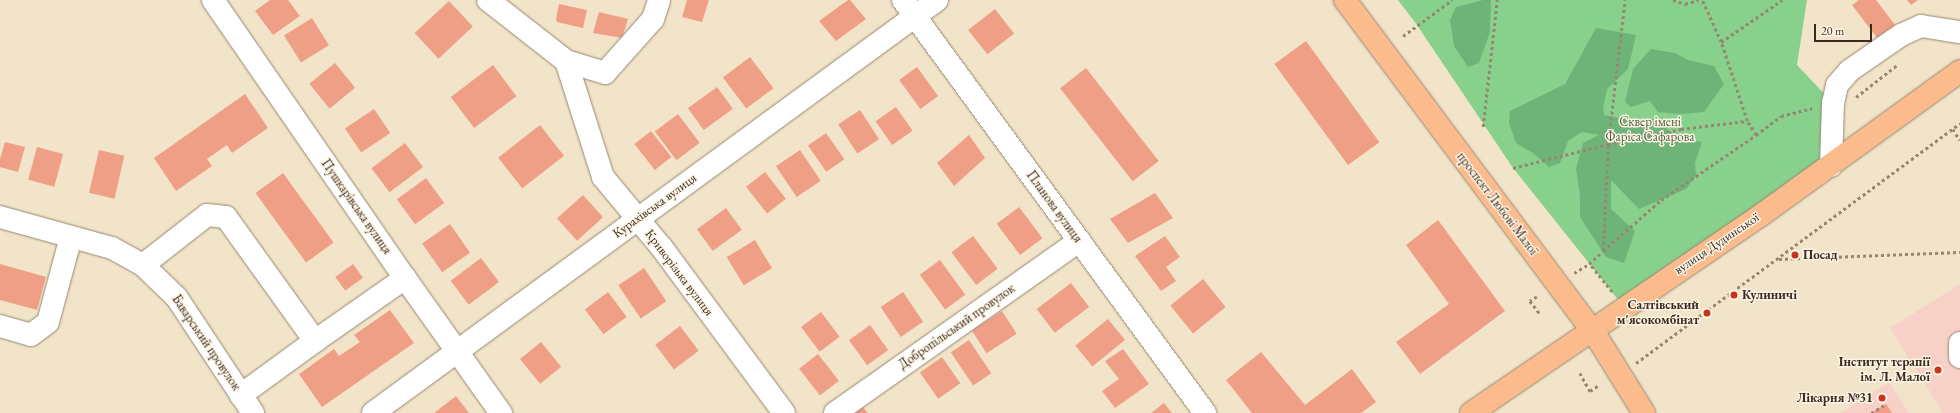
<!DOCTYPE html>
<meta charset="utf-8">
<style>
body{margin:0}
#map{position:relative;width:1960px;height:413px;overflow:hidden;background:#f2e4c8;font-family:"EB Garamond",serif}
div>[style]{position:absolute}
[style*='--x']{left:calc(var(--x)*1px);top:calc(var(--y)*1px);width:calc(var(--w)*1px);rotate:calc(var(--a)*1deg)}
.built>*{inset:0;background:#f7d1c7}
.green>*{inset:0;background:#88d18c}
.forest>*{inset:0;background:#6eb378}
.building>*{inset:0;background:#f09f87;transform-origin:0 0}
.path>*{height:2.5px;margin-top:-1.25px;transform-origin:0;background:repeating-linear-gradient(90deg,#968773 0 3px,transparent 0 6px)}
.roads{filter:drop-shadow(0 0 1px #968773) drop-shadow(0 0 1px #968773)}
.minor>*{height:22px;margin:-11px;padding:0 11px;transform-origin:11px;border-radius:11px;background:#fff}
.major>*{height:22px;margin:-11px;padding:0 11px;transform-origin:11px;border-radius:11px;background:#fbbb8d}
.dots>*{width:11px;height:11px;translate:-50% -50%;box-sizing:border-box;border:2px solid #fcf5e5;border-radius:50%}
span{translate:-50% -50%;white-space:nowrap;text-align:center;line-height:1.15;-webkit-text-stroke:3px #fcf5e5;paint-order:stroke}
.park-label{font-size:13px;color:#525c3f}
.street-label{font-size:13px;color:#3b2a1e}
.poi-label{font-size:13px;color:#3b2a1e;font-weight:700}
.left{translate:0 -50%;text-align:left}
.right{translate:-100% -50%;text-align:right}
.scale{position:absolute;left:1814px;top:24px;width:58px;height:18px;box-sizing:border-box;border:2px solid #3b2a1e;border-top:0;padding-left:5px;font-size:12px;line-height:14px;white-space:nowrap;color:#3b2a1e;-webkit-text-stroke:3px #fcf5e5;paint-order:stroke}
</style>
<div id="map">
<div class="built">
<div style="clip-path:polygon(1960px 284px,1960px 413px,1943px 413px,1890px 328px)"></div>
<div style="clip-path:polygon(1889px 382px,1909px 413px,1841px 413px)"></div>
</div>
<div class="green">
<div style="clip-path:polygon(1398px 0,1807px 0,1797px 65px,1833px 103px,1831px 166px,1624px 307px,1513px 168px,1417px 25px)"></div>
</div>
<div class="forest">
<div style="clip-path:polygon(1483px 0,1491px 0,1490px 32px,1479px 63px,1468px 67px,1454px 46px,1450px 20px,1456px 7px)"></div>
<div style="clip-path:polygon(1596px 28px,1636px 35px,1628px 69px,1607px 89px,1603px 108px,1604px 115px,1625px 119px,1636px 124px,1654px 119px,1678px 137px,1702px 142px,1695px 163px,1696px 176px,1686px 189px,1639px 209px,1611px 180px,1611px 209px,1635px 231px,1624px 263px,1606px 257px,1580px 217px,1580px 196px,1576px 169px,1583px 143px,1599px 135px,1582px 132px,1568px 141px,1560px 163px,1549px 167px,1533px 153px,1516px 143px,1509px 123px,1510px 111px,1565px 84px)"></div>
<div style="clip-path:polygon(1651px 49px,1675px 53px,1688px 60px,1714px 66px,1724px 84px,1704px 112px,1680px 114px,1658px 112px,1650px 101px,1631px 107px,1625px 102px,1633px 69px)"></div>
</div>
<div class="building">
<div style="clip-path:polygon(270px 0,288px 0,300px 16px,273px 35px,255px 11px)"></div>
<div style="clip-path:polygon(687px 0,709px 0,702px 22px,682px 17px)"></div>
<div style="clip-path:polygon(848px 0,850px 0,866px 19px,836px 41px,819px 21px)"></div>
<div style="clip-path:polygon(1859px 0,1876px 0,1895px 25px,1877px 38px,1852px 5px)"></div>
<div style="clip-path:polygon(1907px 0,1918px 0,1911px 5px)"></div>
<div style="left:449px;top:1px;width:35px;height:47px;rotate:47deg"></div>
<div style="clip-path:polygon(559px 4px,587px 10px,583px 28px,557px 22px,556px 19px)"></div>
<div style="left:995px;top:9px;width:31px;height:34px;rotate:52deg"></div>
<div style="clip-path:polygon(599px 12px,628px 19px,622px 38px,593px 33px)"></div>
<div style="left:312px;top:18px;width:32px;height:33px;rotate:58deg"></div>
<div style="left:1306px;top:41px;width:125px;height:39px;rotate:54deg"></div>
<div style="left:750px;top:57px;width:39px;height:34px;rotate:53deg"></div>
<div style="left:335px;top:63px;width:32px;height:33px;rotate:51deg"></div>
<div style="left:493px;top:65px;width:39px;height:53px;rotate:53deg"></div>
<div style="left:917px;top:67px;width:36px;height:22px;rotate:54deg"></div>
<div style="left:1086px;top:68px;width:118px;height:33px;rotate:52deg"></div>
<div style="left:717px;top:87px;width:27px;height:36px;rotate:54deg"></div>
<div style="clip-path:polygon(245px 94px,268px 128px,232px 153px,227px 145px,207px 159px,212px 166px,176px 191px,154px 158px)"></div>
<div style="left:896px;top:107px;width:29px;height:25px;rotate:55deg"></div>
<div style="left:374px;top:109px;width:29px;height:35px;rotate:56deg"></div>
<div style="left:860px;top:110px;width:35px;height:26px;rotate:57deg"></div>
<div style="left:678px;top:114px;width:36px;height:29px;rotate:53deg"></div>
<div style="left:540px;top:125px;width:39px;height:53px;rotate:52deg"></div>
<div style="left:651px;top:131px;width:33px;height:21px;rotate:52deg"></div>
<div style="left:826px;top:133px;width:32px;height:22px;rotate:55deg"></div>
<div style="clip-path:polygon(969px 135px,985px 158px,954px 186px,937px 163px)"></div>
<div style="clip-path:polygon(5px 142px,25px 147px,18px 172px,0 167px,0 159px)"></div>
<div style="left:405px;top:143px;width:30px;height:42px;rotate:53deg"></div>
<div style="left:37px;top:147px;width:27px;height:34px;rotate:15deg"></div>
<div style="left:99px;top:150px;width:26px;height:44px;rotate:13deg"></div>
<div style="left:800px;top:150px;width:37px;height:29px;rotate:56deg"></div>
<div style="left:765px;top:172px;width:34px;height:24px;rotate:52deg"></div>
<div style="left:283px;top:173px;width:86px;height:34px;rotate:54deg"></div>
<div style="left:426px;top:178px;width:31px;height:36px;rotate:54deg"></div>
<div style="clip-path:polygon(1155px 193px,1173px 218px,1128px 243px,1110px 219px)"></div>
<div style="left:583px;top:195px;width:30px;height:35px;rotate:48deg"></div>
<div style="left:1019px;top:207px;width:39px;height:28px;rotate:53deg"></div>
<div style="left:726px;top:208px;width:27px;height:36px;rotate:54deg"></div>
<div style="clip-path:polygon(1438px 220px,1505px 311px,1420px 374px,1396px 342px,1449px 304px,1406px 245px)"></div>
<div style="left:450px;top:224px;width:35px;height:34px;rotate:55deg"></div>
<div style="left:973px;top:236px;width:41px;height:27px;rotate:53deg"></div>
<div style="clip-path:polygon(1165px 236px,1180px 257px,1166px 267px,1176px 281px,1161px 291px,1135px 256px)"></div>
<div style="left:755px;top:240px;width:33px;height:33px;rotate:59deg"></div>
<div style="left:481px;top:258px;width:30px;height:38px;rotate:53deg"></div>
<div style="left:940px;top:260px;width:43px;height:25px;rotate:54deg"></div>
<div style="clip-path:polygon(0 264px,46px 277px,37px 310px,0 300px)"></div>
<div style="left:353px;top:264px;width:17px;height:22px;rotate:54deg"></div>
<div style="left:644px;top:268px;width:40px;height:31px;rotate:56deg"></div>
<div style="left:1203px;top:279px;width:36px;height:42px;rotate:51deg"></div>
<div style="left:1071px;top:283px;width:30px;height:43px;rotate:53deg"></div>
<div style="left:608px;top:292px;width:31px;height:29px;rotate:53deg"></div>
<div style="left:903px;top:292px;width:36px;height:27px;rotate:56deg"></div>
<div style="clip-path:polygon(390px 310px,414px 343px,322px 407px,299px 374px,334px 349px,339px 356px,360px 342px,354px 335px)"></div>
<div style="left:1002px;top:311px;width:27px;height:36px;rotate:57deg"></div>
<div style="left:821px;top:312px;width:31px;height:25px;rotate:53deg"></div>
<div style="left:1108px;top:319px;width:27px;height:42px;rotate:51deg"></div>
<div style="left:870px;top:325px;width:31px;height:26px;rotate:54deg"></div>
<div style="left:680px;top:326px;width:31px;height:31px;rotate:53deg"></div>
<div style="left:969px;top:340px;width:40px;height:22px;rotate:56deg"></div>
<div style="left:541px;top:342px;width:32px;height:27px;rotate:51deg"></div>
<div style="clip-path:polygon(1123px 349px,1149px 384px,1115px 408px,1102px 391px,1119px 379px,1105px 361px)"></div>
<div style="clip-path:polygon(1261px 352px,1305px 405px,1352px 369px,1376px 402px,1361px 413px,1252px 413px,1226px 380px)"></div>
<div style="left:818px;top:354px;width:34px;height:24px;rotate:52deg"></div>
<div style="left:942px;top:357px;width:32px;height:27px;rotate:55deg"></div>
<div style="clip-path:polygon(456px 396px,469px 413px,434px 413px)"></div>
<div style="clip-path:polygon(1164px 403px,1172px 413px,1151px 413px)"></div>
<div style="clip-path:polygon(860px 404px,868px 413px,849px 413px)"></div>
<div style="clip-path:polygon(1886px 404px,1892px 413px,1871px 413px)"></div>
</div>
<div class="path">
<div style="--x:1673;--y:0;--w:13;--a:18"></div>
<div style="--x:1685;--y:4;--w:14;--a:-17"></div>
<div style="--x:1403;--y:36;--w:61;--a:-36.3"></div>
<div style="--x:1721;--y:42;--w:74;--a:-34.5"></div>
<div style="--x:1856;--y:97;--w:51;--a:-37.8"></div>
<div style="--x:1483;--y:127;--w:128;--a:-83.7"></div>
<div style="--x:1953;--y:129;--w:13;--a:58"></div>
<div style="--x:1756;--y:135;--w:31;--a:-37"></div>
<div style="--x:1781;--y:116;--w:32;--a:-14"></div>
<div style="--x:1513;--y:168;--w:98;--a:-14.2"></div>
<div style="--x:1608;--y:144;--w:75;--a:-11.6"></div>
<div style="--x:1681;--y:129;--w:66;--a:-6.9"></div>
<div style="--x:1603;--y:251;--w:77;--a:-41.3"></div>
<div style="--x:1661;--y:200;--w:115;--a:-34.4"></div>
<div style="--x:1756;--y:135;--w:17;--a:-123"></div>
<div style="--x:1747;--y:121;--w:83;--a:-108.2"></div>
<div style="--x:1721;--y:42;--w:46;--a:-114.3"></div>
<div style="--x:1779;--y:259;--w:181;--a:-2.2"></div>
<div style="--x:1574;--y:273;--w:17;--a:-31"></div>
<div style="--x:1612;--y:292;--w:36;--a:-129"></div>
<div style="--x:1589;--y:264;--w:19;--a:-43"></div>
<div style="--x:1603;--y:251;--w:107;--a:-87.3"></div>
<div style="--x:1608;--y:144;--w:145;--a:-83.3"></div>
<div style="--x:1537;--y:297;--w:8;--a:150"></div>
<div style="--x:1530;--y:301;--w:16;--a:52"></div>
<div style="--x:1636;--y:363;--w:403;--a:-36.5"></div>
<div style="--x:1580;--y:373;--w:21;--a:61"></div>
<div style="--x:1590;--y:391;--w:11;--a:-34"></div>
<div style="--x:1871;--y:413;--w:17;--a:-31"></div>
</div>
<div class="roads">
<div class="minor">
<div style="--x:213;--y:0;--w:338;--a:55.4"></div>
<div style="--x:405;--y:278;--w:166;--a:54.6"></div>
<div style="--x:488;--y:0;--w:99;--a:38"></div>
<div style="--x:566;--y:61;--w:122;--a:72.3"></div>
<div style="--x:603;--y:177;--w:92;--a:50.3"></div>
<div style="--x:662;--y:248;--w:205;--a:53.5"></div>
<div style="--x:903;--y:0;--w:512;--a:53.82"></div>
<div style="--x:566;--y:61;--w:41;--a:17.1"></div>
<div style="--x:605;--y:73;--w:72;--a:-48.4"></div>
<div style="--x:653;--y:19;--w:20;--a:-72"></div>
<div style="--x:1831;--y:166;--w:63;--a:-88.2"></div>
<div style="--x:1833;--y:103;--w:18;--a:-77"></div>
<div style="--x:1837;--y:85;--w:18;--a:-49"></div>
<div style="--x:1849;--y:71;--w:63;--a:-34.7"></div>
<div style="--x:1901;--y:35;--w:22;--a:-24"></div>
<div style="--x:1921;--y:26;--w:39;--a:9"></div>
<div style="--x:0;--y:217;--w:116;--a:15.5"></div>
<div style="--x:112;--y:248;--w:35;--a:29"></div>
<div style="--x:143;--y:265;--w:47;--a:44.1"></div>
<div style="--x:177;--y:298;--w:138;--a:56.5"></div>
<div style="--x:143;--y:265;--w:81;--a:-38"></div>
<div style="--x:207;--y:215;--w:19;--a:6"></div>
<div style="--x:226;--y:217;--w:153;--a:54.3"></div>
<div style="--x:315;--y:341;--w:92;--a:143.9"></div>
<div style="--x:0;--y:326;--w:32;--a:16"></div>
<div style="--x:31;--y:335;--w:21;--a:-37"></div>
<div style="--x:48;--y:322;--w:88;--a:-74.9"></div>
<div style="--x:315;--y:341;--w:110;--a:-35"></div>
<div style="--x:1960;--y:343;--w:14;--a:90"></div>
<div style="--x:373;--y:413;--w:699;--a:-36.21"></div>
<div style="--x:835;--y:413;--w:299;--a:-35.2"></div>
</div>
<div class="major">
<div style="--x:1345;--y:0;--w:414;--a:53.2"></div>
<div style="--x:1593;--y:331;--w:97;--a:58.1"></div>
<div style="--x:1471;--y:413;--w:350;--a:-34.3"></div>
<div style="--x:1760;--y:216;--w:247;--a:-35.9"></div>
</div>
</div>
<div class="dots">
<div style="left:1795px;top:255px;background:#c8321e"></div>
<div style="left:1734px;top:295px;background:#c8321e"></div>
<div style="left:1707px;top:313px;background:#c8321e"></div>
<div style="left:1938px;top:370px;background:#c8321e"></div>
<div style="left:1882px;top:398px;background:#c8321e"></div>
</div>
<div class="park-label">
<span style="left:1650px;top:130px">Сквер імені<br>Фаріса Сафарова</span>
</div>
<div class="street-label">
<span style="left:1497px;top:204px;rotate:53deg">проспект Любові Малої</span>
<span style="left:655px;top:206px;rotate:-36deg">Курахівська вулиця</span>
<span style="left:356px;top:207px;rotate:55deg">Пушкарівська вулиця</span>
<span style="left:1054px;top:207px;rotate:54deg">Планова вулиця</span>
<span style="left:1717px;top:244px;rotate:-34deg">вулиця Дудинської</span>
<span style="left:679px;top:273px;rotate:53deg">Криворізька вулиця</span>
<span style="left:957px;top:327px;rotate:-35deg">Добропільський провулок</span>
<span style="left:206px;top:343px;rotate:56deg">Баварський провулок</span>
</div>
<div class="poi-label">
<span class="left" style="left:1803px;top:255px">Посад</span>
<span class="left" style="left:1742px;top:295px">Кулиничі</span>
<span class="right" style="left:1699px;top:313px">Салтівський<br>м'ясокомбінат</span>
<span class="right" style="left:1930px;top:370px">Інститут терапії<br>ім. Л. Малої</span>
<span class="right" style="left:1873px;top:398px">Лікарня №31</span>
</div>
<div class="scale">20 m</div>
</div>
